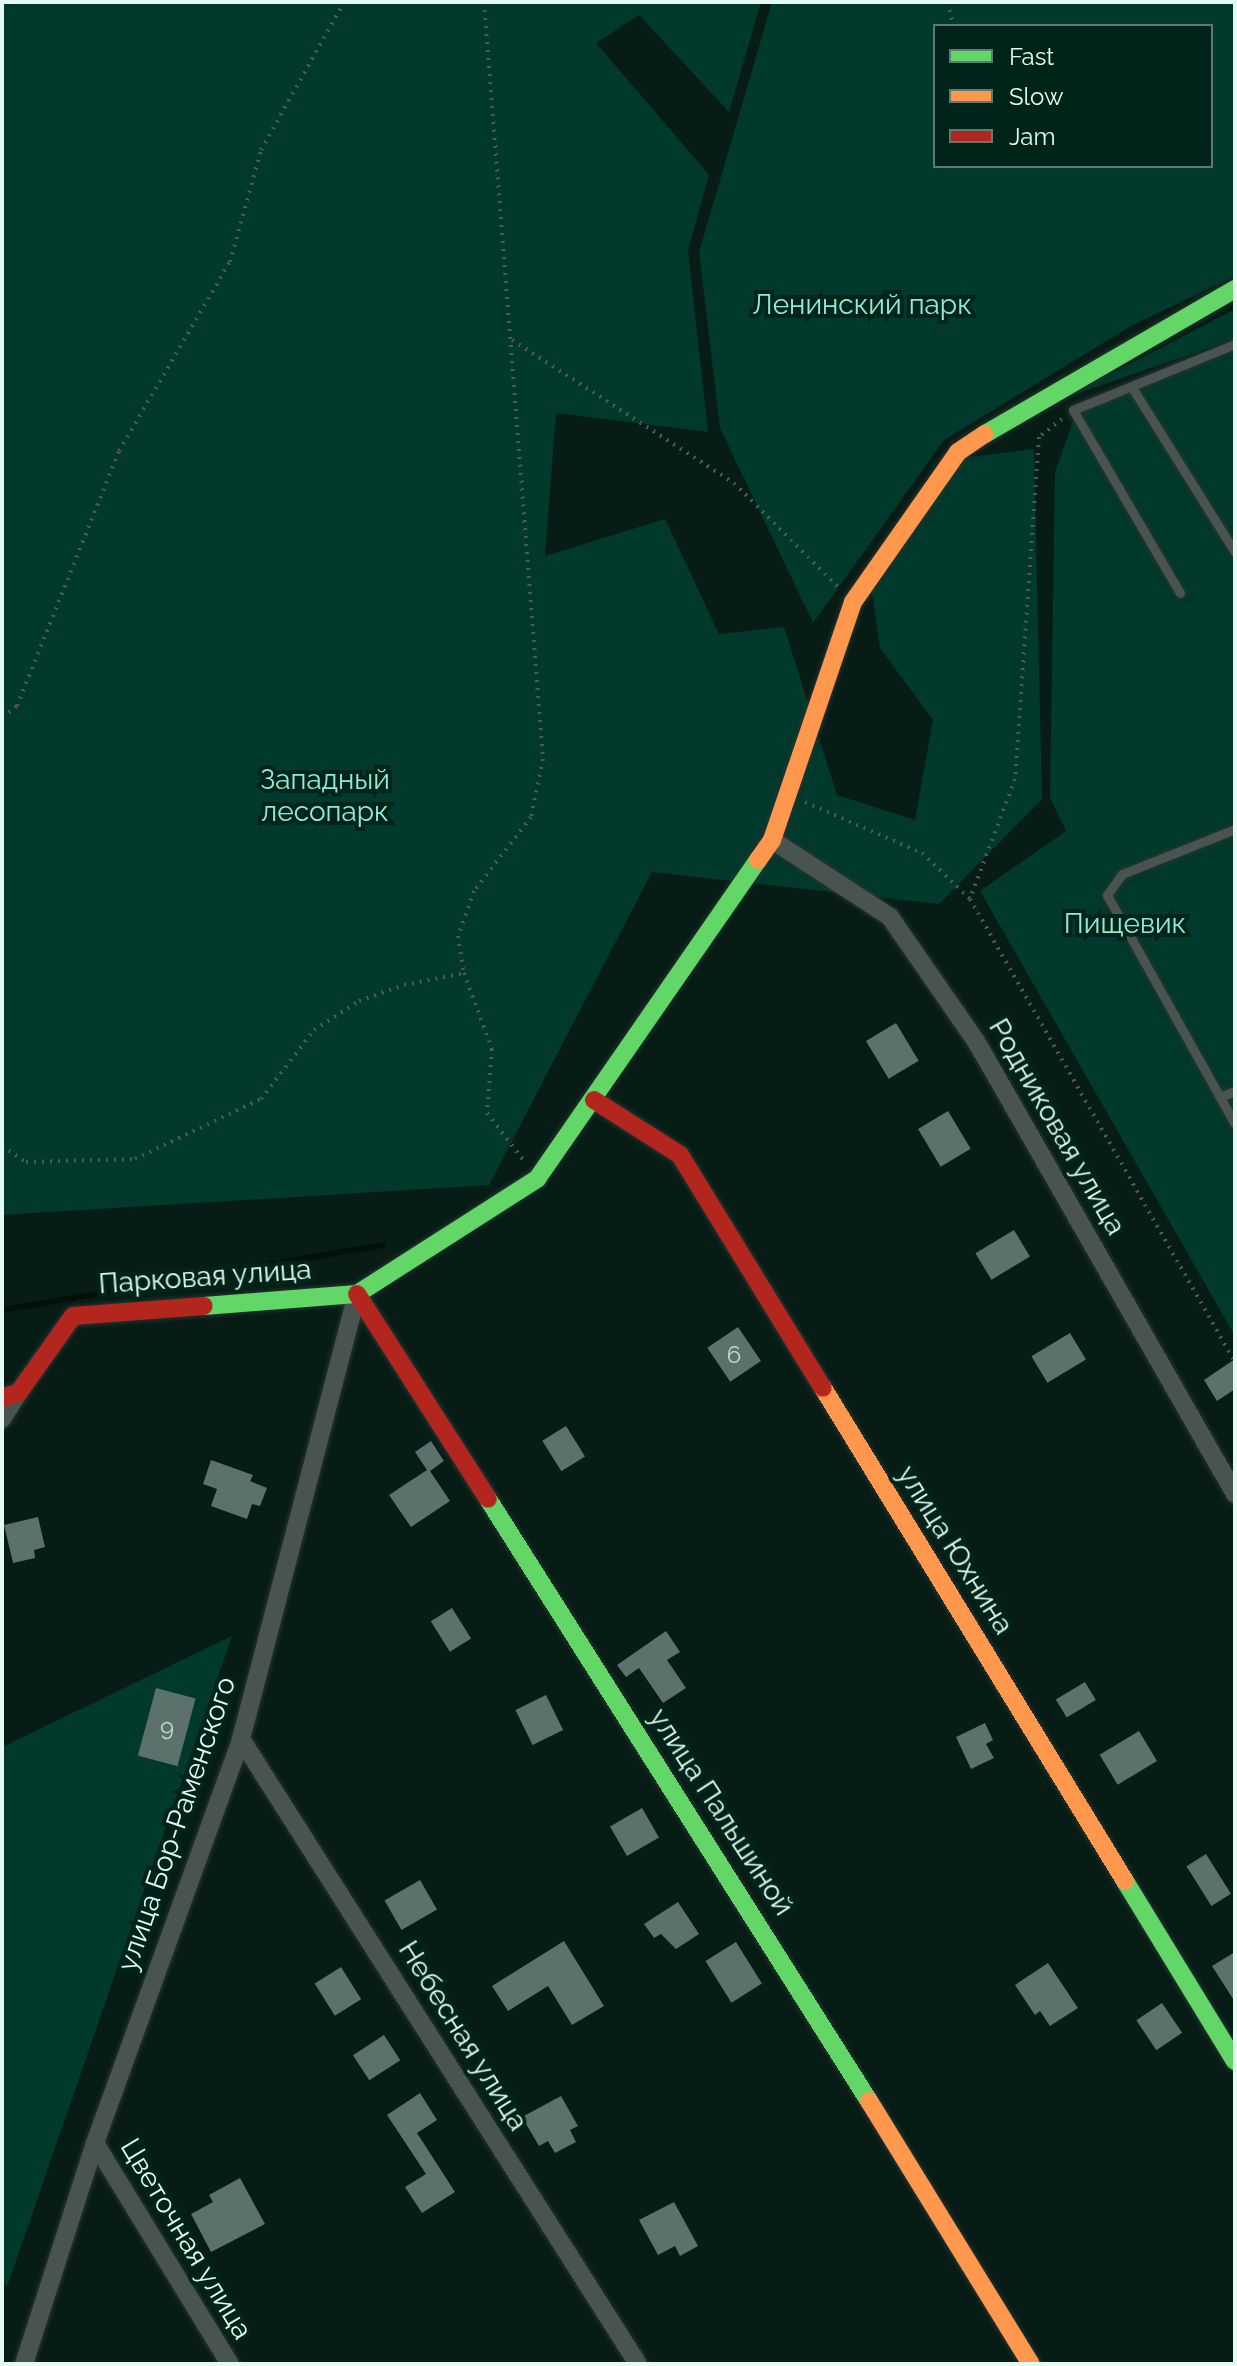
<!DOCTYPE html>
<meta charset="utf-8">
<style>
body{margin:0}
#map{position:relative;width:1237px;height:2366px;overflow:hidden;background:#081c16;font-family:Raleway,sans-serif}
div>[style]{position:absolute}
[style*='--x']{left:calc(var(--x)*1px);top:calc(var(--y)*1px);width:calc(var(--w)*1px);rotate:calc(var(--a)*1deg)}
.green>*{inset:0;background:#01392c}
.stream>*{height:6px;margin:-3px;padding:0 3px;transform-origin:3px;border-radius:3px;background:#01100a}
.building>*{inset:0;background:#5c716b;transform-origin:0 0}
.path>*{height:4px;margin-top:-2px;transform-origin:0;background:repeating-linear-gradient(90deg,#4e5855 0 2px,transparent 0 8px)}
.roads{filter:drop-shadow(0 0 2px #243530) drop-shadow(0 0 2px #243530)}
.lane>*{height:9px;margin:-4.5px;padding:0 4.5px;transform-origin:4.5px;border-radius:4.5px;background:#495350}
.street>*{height:18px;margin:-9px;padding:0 9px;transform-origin:9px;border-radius:9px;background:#495350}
.fast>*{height:18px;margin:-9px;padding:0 9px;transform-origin:9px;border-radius:9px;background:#63d668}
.slow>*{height:18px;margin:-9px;padding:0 9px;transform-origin:9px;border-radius:9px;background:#ff974d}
.jam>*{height:18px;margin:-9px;padding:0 9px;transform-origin:9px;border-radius:9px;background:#b3261e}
span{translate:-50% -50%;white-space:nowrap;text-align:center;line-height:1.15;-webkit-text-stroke:8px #00241a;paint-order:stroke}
.number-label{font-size:24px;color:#c3d8d1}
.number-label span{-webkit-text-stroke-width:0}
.park-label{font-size:28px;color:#8dedd0}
.street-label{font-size:28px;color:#e5faf3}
.frame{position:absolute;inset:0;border:4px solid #e5faf3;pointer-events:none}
.legend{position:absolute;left:933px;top:24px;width:280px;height:144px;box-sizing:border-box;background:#00241a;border:2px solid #5c7a71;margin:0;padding:10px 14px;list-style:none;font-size:24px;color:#e5faf3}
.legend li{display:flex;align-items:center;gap:16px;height:40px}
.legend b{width:40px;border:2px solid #5c7a71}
</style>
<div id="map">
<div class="green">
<div style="clip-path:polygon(2px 2px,761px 2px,729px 112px,639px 15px,596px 43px,709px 175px,688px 250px,708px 432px,556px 413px,545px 556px,665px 519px,719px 634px,784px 627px,837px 795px,915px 820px,933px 720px,880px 648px,872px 593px,963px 458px,1034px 449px,1042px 799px,939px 904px,652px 872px,489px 1185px,2px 1215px)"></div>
<div style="clip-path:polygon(evenodd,772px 2px,1235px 2px,1235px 276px,1131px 326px,944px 440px,813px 623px,720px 428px,699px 252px,772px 2px,935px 26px,1211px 26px,1211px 166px,935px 166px,935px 26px)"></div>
<div style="clip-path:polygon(1235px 309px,1235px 339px,1067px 397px)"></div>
<div style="clip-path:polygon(1235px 346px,1235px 1336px,980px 891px,1066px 831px,1050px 798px,1055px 472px,1080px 402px)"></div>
<div style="clip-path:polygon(232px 1636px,7px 2287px,2px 2279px,2px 1747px)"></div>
</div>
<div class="stream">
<div style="--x:2;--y:1310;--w:386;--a:-9.7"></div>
</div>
<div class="building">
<div style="left:896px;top:1023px;width:44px;height:35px;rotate:59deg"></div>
<div style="left:948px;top:1111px;width:44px;height:35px;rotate:59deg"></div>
<div style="left:1014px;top:1230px;width:31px;height:45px;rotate:59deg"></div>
<div style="left:738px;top:1327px;width:41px;height:37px;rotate:56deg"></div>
<div style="left:1070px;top:1333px;width:31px;height:45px;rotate:59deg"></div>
<div style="clip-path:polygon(1235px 1359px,1235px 1389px,1217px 1401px,1204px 1380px)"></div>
<div style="left:566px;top:1426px;width:36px;height:28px;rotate:58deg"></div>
<div style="clip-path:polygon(431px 1441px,444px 1461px,430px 1471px,450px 1501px,411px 1527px,389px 1495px,427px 1470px,415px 1452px)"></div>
<div style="clip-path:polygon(211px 1460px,253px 1475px,250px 1481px,267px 1488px,260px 1506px,252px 1504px,247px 1519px,211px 1506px,217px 1489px,203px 1484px)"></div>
<div style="clip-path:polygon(38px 1517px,45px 1547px,34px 1550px,35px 1558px,13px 1563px,4px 1525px)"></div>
<div style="left:452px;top:1608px;width:36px;height:25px;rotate:58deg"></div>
<div style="clip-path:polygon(666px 1631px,680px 1652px,667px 1660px,686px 1688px,663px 1703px,639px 1668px,626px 1677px,617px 1665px)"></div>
<div style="left:1085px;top:1682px;width:21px;height:34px;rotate:59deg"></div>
<div style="left:156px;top:1688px;width:41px;height:70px;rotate:15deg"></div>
<div style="left:546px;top:1695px;width:39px;height:34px;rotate:64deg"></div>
<div style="clip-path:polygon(985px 1723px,993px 1740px,986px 1744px,994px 1758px,971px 1769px,956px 1737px)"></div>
<div style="left:1139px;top:1731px;width:35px;height:46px;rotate:59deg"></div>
<div style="left:642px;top:1808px;width:34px;height:37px;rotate:60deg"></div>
<div style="left:1206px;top:1854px;width:47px;height:23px;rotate:58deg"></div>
<div style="left:420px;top:1880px;width:34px;height:41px;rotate:60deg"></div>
<div style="clip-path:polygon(678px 1902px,699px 1934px,676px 1949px,661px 1934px,654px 1938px,644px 1924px)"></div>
<div style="clip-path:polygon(564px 1941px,604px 2006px,572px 2025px,548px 1986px,508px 2011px,492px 1986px)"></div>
<div style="left:736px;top:1942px;width:49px;height:36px;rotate:58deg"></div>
<div style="clip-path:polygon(1235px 1952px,1235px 2002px,1212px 1966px)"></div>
<div style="clip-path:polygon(1048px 1963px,1078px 2008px,1050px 2026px,1040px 2011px,1035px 2015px,1015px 1985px)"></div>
<div style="left:341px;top:1967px;width:38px;height:31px;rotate:58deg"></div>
<div style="left:1162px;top:2003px;width:36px;height:31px;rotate:56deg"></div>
<div style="left:384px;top:2035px;width:30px;height:37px;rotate:57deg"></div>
<div style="clip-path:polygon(420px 2093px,437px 2120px,417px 2133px,455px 2192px,422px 2213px,405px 2187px,426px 2174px,387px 2115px)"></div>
<div style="clip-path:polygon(561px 2096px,578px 2126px,570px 2130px,576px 2142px,555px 2153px,548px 2141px,539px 2146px,522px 2117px)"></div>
<div style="clip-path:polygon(240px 2178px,265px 2224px,211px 2252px,191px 2214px,213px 2202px,209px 2195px)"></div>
<div style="clip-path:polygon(674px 2202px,698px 2246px,680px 2256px,675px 2246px,658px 2255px,639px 2220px)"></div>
</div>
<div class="path">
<div style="--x:484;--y:2;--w:759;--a:85.54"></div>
<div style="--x:543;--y:759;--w:59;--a:101.7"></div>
<div style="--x:531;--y:817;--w:93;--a:127.6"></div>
<div style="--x:474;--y:891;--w:48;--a:109.6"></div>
<div style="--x:458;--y:936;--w:37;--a:81"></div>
<div style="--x:464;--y:973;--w:81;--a:69.8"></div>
<div style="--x:492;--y:1049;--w:64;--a:94.5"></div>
<div style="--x:487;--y:1113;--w:61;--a:52.4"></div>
<div style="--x:948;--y:2;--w:25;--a:78"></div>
<div style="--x:512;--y:340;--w:264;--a:32.8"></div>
<div style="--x:734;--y:483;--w:146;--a:45"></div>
<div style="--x:1062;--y:419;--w:29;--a:142"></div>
<div style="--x:1039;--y:437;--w:343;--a:94"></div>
<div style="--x:1015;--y:779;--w:128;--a:110.6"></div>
<div style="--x:970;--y:899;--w:533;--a:60.22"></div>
<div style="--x:2;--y:717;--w:19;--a:-36"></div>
<div style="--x:17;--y:706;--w:275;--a:-68.2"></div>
<div style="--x:119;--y:451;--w:219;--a:-59.6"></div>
<div style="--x:230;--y:262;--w:116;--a:-74.5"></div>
<div style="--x:261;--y:150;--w:170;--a:-60.7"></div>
<div style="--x:805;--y:802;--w:128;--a:23.6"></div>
<div style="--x:922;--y:853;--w:66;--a:43.8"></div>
<div style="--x:2;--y:1146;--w:29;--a:34"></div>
<div style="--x:26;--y:1162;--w:109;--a:-1.6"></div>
<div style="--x:135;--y:1159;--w:140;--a:-25.5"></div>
<div style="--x:261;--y:1099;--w:87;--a:-52.5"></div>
<div style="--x:314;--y:1030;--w:54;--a:-32.8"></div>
<div style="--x:359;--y:1001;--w:48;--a:-19.6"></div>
<div style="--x:404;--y:985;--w:61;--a:-11.3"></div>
</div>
<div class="roads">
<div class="lane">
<div style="--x:1133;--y:389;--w:192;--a:58"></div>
<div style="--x:1180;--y:593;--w:212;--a:-120.3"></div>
<div style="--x:1073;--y:410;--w:175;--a:-22.2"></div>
<div style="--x:1235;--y:829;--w:122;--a:158.3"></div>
<div style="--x:1122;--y:874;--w:26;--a:126"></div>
<div style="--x:1107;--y:895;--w:262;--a:60.8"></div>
<div style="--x:1220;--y:1097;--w:16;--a:-22"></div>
</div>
<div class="street">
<div style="--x:772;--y:840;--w:141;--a:33.1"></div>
<div style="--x:890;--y:917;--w:151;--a:55.3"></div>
<div style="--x:976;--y:1041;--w:522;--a:60.24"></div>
<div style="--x:2;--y:1419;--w:32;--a:-58"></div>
<div style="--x:241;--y:1739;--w:740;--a:57.58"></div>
<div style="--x:95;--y:2143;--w:259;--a:58.6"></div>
<div style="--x:24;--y:2364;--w:232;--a:-72.2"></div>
<div style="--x:95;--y:2143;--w:430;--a:-70.1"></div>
<div style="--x:241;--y:1739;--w:460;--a:-75.4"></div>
</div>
<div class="fast">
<div style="--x:985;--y:434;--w:289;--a:-30.1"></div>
<div style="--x:204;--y:1306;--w:153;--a:-4.5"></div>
<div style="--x:357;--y:1294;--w:214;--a:-32.6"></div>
<div style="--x:537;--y:1179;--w:388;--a:-55.3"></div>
<div style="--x:488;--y:1499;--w:712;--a:57.67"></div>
<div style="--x:1125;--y:1881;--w:211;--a:58.6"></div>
</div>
<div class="slow">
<div style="--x:758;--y:860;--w:24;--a:-55"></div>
<div style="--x:772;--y:840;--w:251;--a:-71.2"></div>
<div style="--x:853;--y:602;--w:183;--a:-55"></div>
<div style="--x:958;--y:452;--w:32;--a:-34"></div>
<div style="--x:823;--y:1388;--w:578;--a:58.51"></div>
<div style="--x:869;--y:2101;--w:309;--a:58.4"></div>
</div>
<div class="jam">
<div style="--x:594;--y:1100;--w:102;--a:32.6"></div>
<div style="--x:680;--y:1155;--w:273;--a:58.5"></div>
<div style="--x:357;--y:1294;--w:243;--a:57.4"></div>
<div style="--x:2;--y:1398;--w:18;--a:-19"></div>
<div style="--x:19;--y:1392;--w:93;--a:-54.6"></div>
<div style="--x:73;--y:1316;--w:131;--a:-4.4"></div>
</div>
</div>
<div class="number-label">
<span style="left:734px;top:1355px">6</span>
<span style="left:167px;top:1728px">9</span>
</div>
<div class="park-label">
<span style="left:862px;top:305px">Ленинский парк</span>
<span style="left:325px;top:796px">Западный<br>лесопарк</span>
<span style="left:1125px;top:924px">Пищевик</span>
</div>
<div class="street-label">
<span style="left:1057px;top:1127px;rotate:60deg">Родниковая улица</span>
<span style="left:205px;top:1277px;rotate:-4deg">Парковая улица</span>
<span style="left:955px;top:1550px;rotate:58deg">улица Юхнина</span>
<span style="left:721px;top:1812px;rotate:57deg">улица Пальшиной</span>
<span style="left:177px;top:1824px;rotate:-71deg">улица Бор-Раменского</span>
<span style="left:463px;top:2036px;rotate:58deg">Небесная улица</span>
<span style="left:186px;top:2239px;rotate:59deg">Цветочная улица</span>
</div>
<div class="frame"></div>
<ul class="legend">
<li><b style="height:10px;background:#63d668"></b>Fast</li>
<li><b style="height:10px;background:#ff974d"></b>Slow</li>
<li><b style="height:10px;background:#b3261e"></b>Jam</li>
</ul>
</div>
